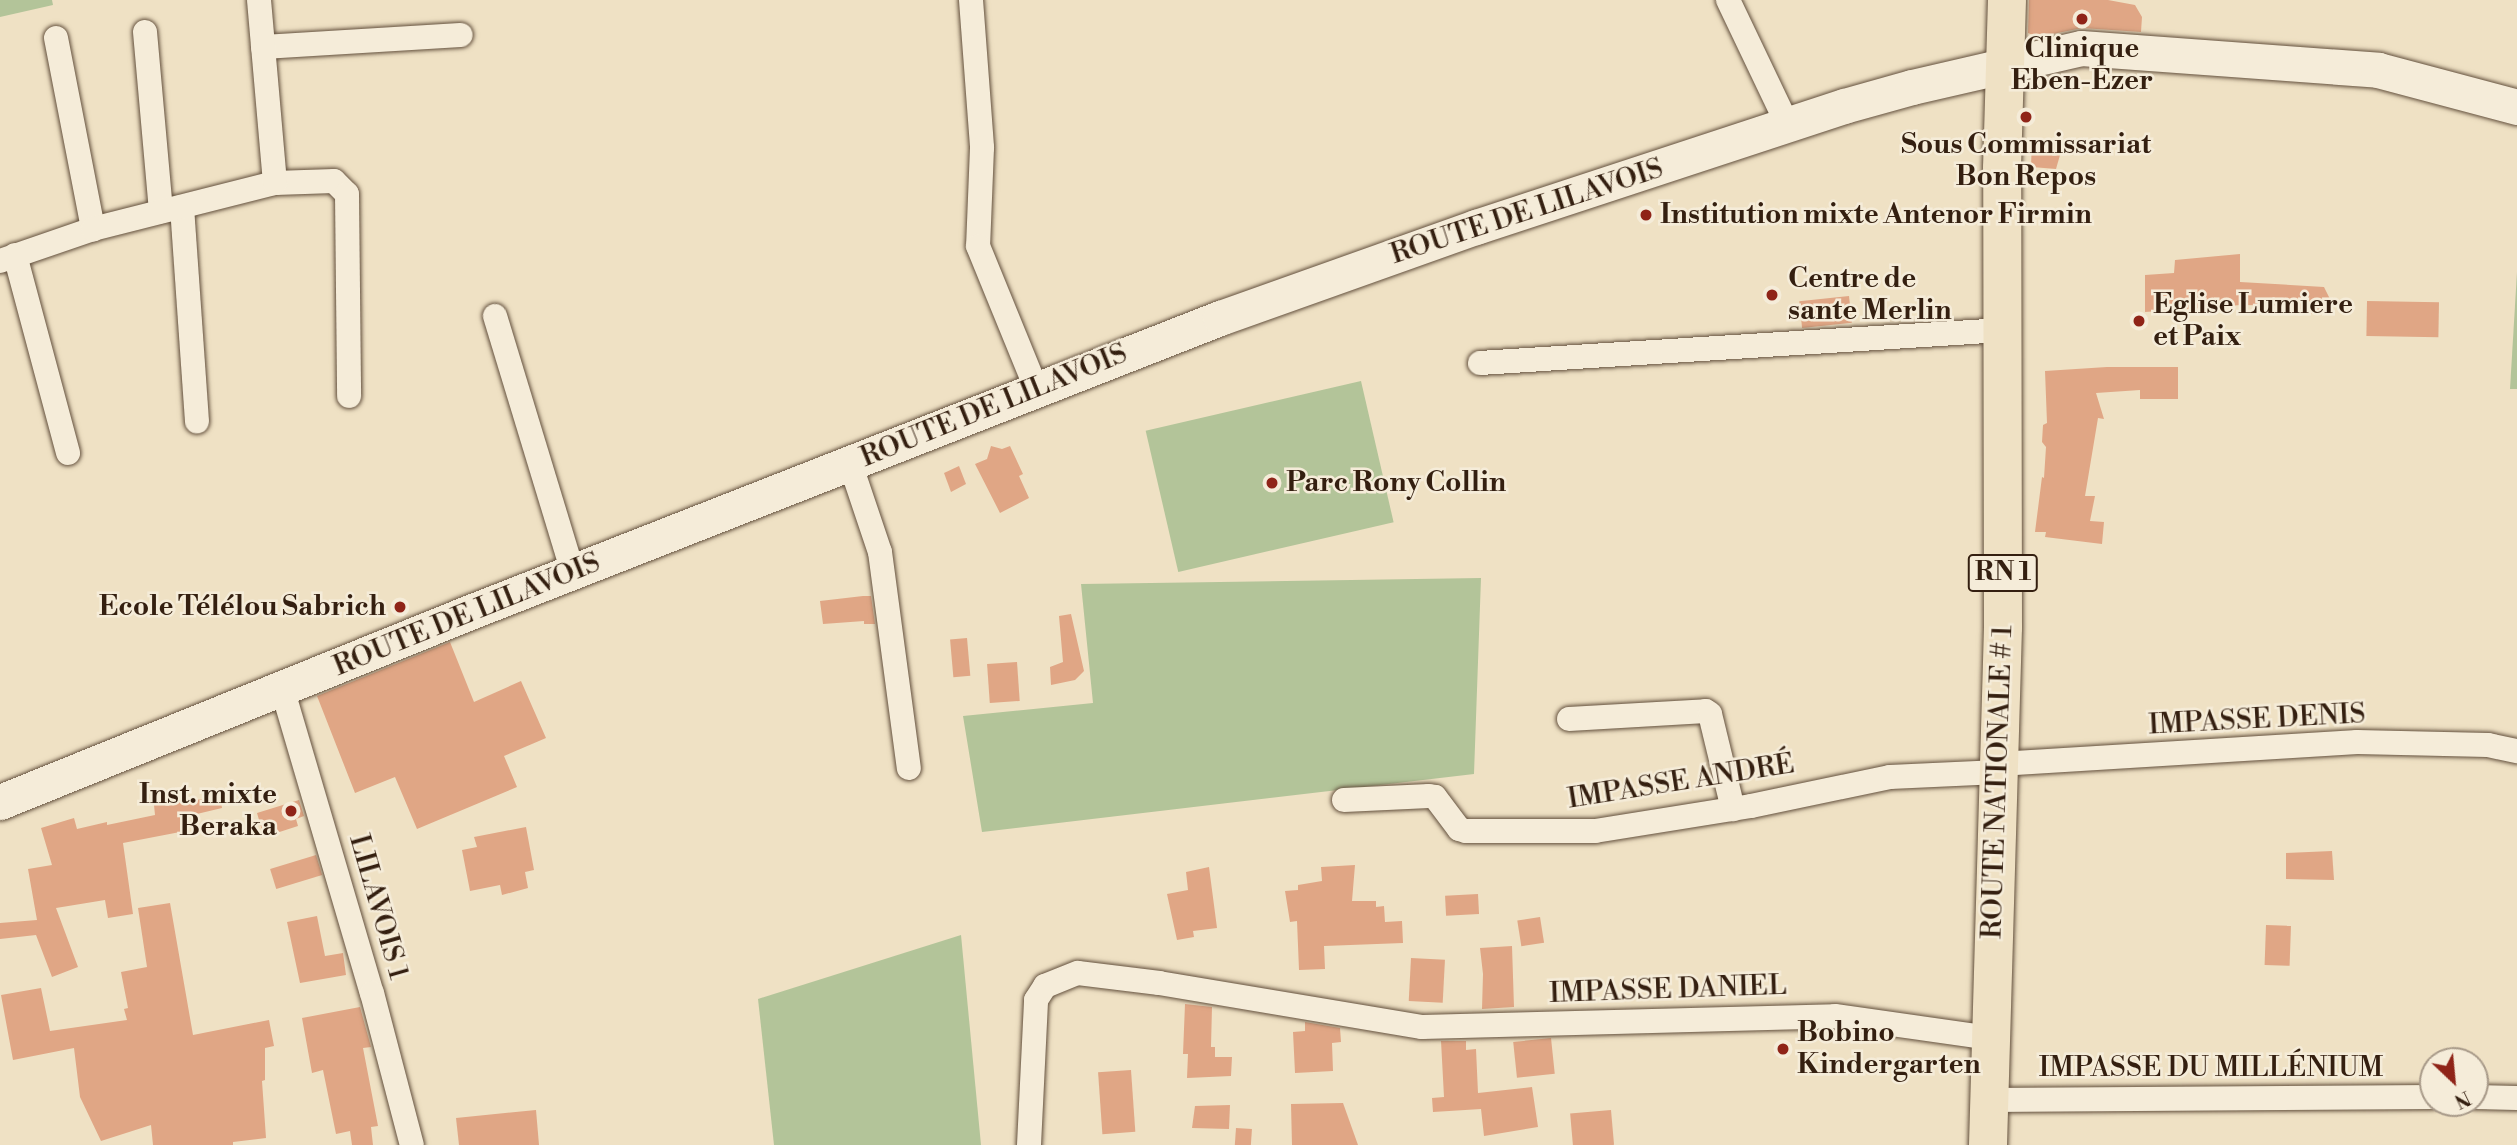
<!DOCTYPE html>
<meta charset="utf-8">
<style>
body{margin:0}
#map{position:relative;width:2517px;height:1145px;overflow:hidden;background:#efe1c4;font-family:"Libre Bodoni",serif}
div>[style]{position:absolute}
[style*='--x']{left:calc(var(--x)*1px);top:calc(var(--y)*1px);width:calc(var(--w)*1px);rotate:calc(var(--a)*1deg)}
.green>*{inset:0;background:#b3c499;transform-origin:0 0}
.building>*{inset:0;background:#e0a685;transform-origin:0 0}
.roads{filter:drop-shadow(0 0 2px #63503d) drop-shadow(0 0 2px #63503d)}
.street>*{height:24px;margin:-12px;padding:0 12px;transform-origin:12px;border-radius:12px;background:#f5ecd9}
.secondary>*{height:35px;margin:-17.5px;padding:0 17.5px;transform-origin:17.5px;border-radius:17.5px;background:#f5ecd9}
.primary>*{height:38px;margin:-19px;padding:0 19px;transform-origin:19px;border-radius:19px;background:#efe1c4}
.dots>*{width:19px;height:19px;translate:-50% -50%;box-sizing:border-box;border:4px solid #f5ecd9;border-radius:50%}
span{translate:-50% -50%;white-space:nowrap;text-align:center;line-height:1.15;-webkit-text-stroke:5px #f5ecd9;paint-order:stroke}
.shield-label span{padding:2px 5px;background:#f5ecd9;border:2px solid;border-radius:5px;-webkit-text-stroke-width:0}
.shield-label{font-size:26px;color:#341f10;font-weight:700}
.poi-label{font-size:28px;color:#341f10;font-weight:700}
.left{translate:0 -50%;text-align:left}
.right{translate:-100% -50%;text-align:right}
.street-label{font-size:28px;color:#341f10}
.north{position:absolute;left:2419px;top:1047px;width:70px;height:70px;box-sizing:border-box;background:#f5ecd9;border:2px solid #a89a89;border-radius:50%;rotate:154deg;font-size:19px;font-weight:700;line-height:28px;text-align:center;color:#341f10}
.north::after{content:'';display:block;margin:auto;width:24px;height:32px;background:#8f2418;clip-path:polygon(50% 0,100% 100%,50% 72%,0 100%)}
</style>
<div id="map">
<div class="green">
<div style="clip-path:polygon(0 0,52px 0,53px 5px,0 17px)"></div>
<div style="clip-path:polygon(2517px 272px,2517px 389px,2510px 389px)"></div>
<div style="left:1361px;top:381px;width:145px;height:221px;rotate:77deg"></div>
<div style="clip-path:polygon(1481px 578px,1474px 774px,982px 832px,963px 716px,1093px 703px,1081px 584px)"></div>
<div style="clip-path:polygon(961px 935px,981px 1145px,774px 1145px,758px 999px)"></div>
</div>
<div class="building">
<div style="clip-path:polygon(2029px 0,2108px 0,2135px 5px,2142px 17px,2141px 32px,2082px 28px,2038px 37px,2028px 33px)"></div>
<div style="clip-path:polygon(2032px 138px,2064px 141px,2056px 169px,2031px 167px)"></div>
<div style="clip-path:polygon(2240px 254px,2240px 282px,2324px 287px,2331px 301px,2330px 313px,2300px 314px,2299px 306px,2241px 305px,2145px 312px,2145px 275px,2174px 273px,2175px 260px)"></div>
<div style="left:1849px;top:296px;width:27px;height:50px;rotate:84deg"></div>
<div style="left:2367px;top:301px;width:72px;height:35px;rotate:1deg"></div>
<div style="clip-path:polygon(2107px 367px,2178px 367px,2178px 399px,2140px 399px,2140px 390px,2096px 393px,2104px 419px,2098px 418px,2085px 496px,2095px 496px,2090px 521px,2104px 522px,2102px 544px,2045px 537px,2046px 532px,2035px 532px,2042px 477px,2044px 478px,2046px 447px,2042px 442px,2043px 425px,2047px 423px,2045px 371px)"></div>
<div style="clip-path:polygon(991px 446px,1002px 449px,1010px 446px,1023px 474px,1019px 476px,1029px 498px,1000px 513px,975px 464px,987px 459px)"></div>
<div style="clip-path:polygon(959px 466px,966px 484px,951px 492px,944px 473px)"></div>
<div style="clip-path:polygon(863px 596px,871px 596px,875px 624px,864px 624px,864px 621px,823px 624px,820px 601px)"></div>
<div style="clip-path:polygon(1071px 614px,1084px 671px,1075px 680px,1051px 685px,1050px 667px,1063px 662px,1059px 616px)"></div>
<div style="left:967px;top:638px;width:38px;height:17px;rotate:85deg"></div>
<div style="clip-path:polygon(450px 642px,474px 702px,521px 681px,546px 738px,504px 756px,517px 787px,417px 829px,395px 777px,355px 793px,317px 696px)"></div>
<div style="left:1017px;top:662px;width:39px;height:30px;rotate:86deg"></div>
<div style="clip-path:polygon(220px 797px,222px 808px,180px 818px,180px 832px,123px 843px,133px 914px,108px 918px,105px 900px,56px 908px,78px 967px,52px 977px,36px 935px,0 939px,0 923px,37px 920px,28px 869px,52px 865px,41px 828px,74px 818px,77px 829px,107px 822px,107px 825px,155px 815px,154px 805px)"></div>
<div style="clip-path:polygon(299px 800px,304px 816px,296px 819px,298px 826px,264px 837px,257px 813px)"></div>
<div style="clip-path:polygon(526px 827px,534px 870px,525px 872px,528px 888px,502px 895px,500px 885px,470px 891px,462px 850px,477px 847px,474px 837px)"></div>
<div style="clip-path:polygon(2332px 851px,2334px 880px,2286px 879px,2286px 853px)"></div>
<div style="left:316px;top:855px;width:21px;height:48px;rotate:73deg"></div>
<div style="clip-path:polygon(1355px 865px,1352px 901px,1376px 901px,1376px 907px,1384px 906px,1385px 922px,1402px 921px,1403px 943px,1324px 946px,1325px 969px,1299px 970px,1297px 921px,1290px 922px,1285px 891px,1298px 890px,1298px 885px,1322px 881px,1321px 867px)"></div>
<div style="clip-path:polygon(1209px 867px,1217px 928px,1193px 931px,1194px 937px,1177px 940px,1167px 894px,1188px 890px,1186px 872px)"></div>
<div style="left:1478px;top:894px;width:20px;height:33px;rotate:87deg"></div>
<div style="clip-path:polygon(170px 903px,193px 1035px,269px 1020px,274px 1046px,265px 1048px,265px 1080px,262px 1081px,266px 1138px,233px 1142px,233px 1145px,153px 1145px,151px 1125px,101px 1141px,80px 1097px,74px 1048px,13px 1060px,1px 995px,41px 988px,50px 1031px,127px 1020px,124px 1009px,128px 1008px,121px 972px,147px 967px,138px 908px)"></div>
<div style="clip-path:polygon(317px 916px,325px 956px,343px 953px,346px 975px,300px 983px,287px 922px)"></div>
<div style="left:1540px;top:917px;width:26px;height:23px;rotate:81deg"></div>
<div style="left:2266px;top:925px;width:25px;height:40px;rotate:2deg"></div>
<div style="clip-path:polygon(1512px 946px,1514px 1007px,1482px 1009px,1483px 974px,1480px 948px)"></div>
<div style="left:1411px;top:958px;width:34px;height:43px;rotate:3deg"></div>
<div style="clip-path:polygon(1185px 1004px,1212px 1007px,1211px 1047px,1215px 1047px,1215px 1057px,1232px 1057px,1231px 1076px,1187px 1078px,1188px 1054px,1183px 1054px)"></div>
<div style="clip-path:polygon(360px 1007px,371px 1047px,363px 1048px,378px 1126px,371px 1127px,373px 1145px,352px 1145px,350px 1131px,336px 1134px,323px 1070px,312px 1073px,302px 1018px)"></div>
<div style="clip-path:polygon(1305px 1022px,1340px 1028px,1341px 1042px,1332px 1043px,1333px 1071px,1295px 1073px,1293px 1032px,1305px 1031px)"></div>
<div style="left:1551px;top:1038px;width:36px;height:38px;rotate:84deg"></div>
<div style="clip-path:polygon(1441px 1041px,1466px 1041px,1466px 1050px,1476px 1049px,1478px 1093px,1532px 1087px,1538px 1127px,1484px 1136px,1481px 1109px,1433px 1112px,1432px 1098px,1444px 1097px)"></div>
<div style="left:1131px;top:1070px;width:62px;height:33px;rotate:86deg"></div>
<div style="clip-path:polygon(1343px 1103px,1358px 1145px,1292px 1145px,1291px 1104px)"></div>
<div style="clip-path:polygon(1230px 1105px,1229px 1129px,1192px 1128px,1195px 1106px)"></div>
<div style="clip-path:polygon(536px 1110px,539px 1145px,459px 1145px,456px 1118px)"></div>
<div style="left:1611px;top:1110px;width:35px;height:41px;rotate:85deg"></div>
<div style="left:1236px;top:1128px;width:16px;height:17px;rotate:4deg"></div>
</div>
<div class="roads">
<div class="street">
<div style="--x:971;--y:0;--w:148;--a:85.7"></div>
<div style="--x:982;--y:148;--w:98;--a:92.3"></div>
<div style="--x:978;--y:246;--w:153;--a:67.8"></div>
<div style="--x:1728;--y:0;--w:140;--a:64.5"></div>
<div style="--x:145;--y:32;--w:180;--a:84.9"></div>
<div style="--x:56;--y:38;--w:195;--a:79"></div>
<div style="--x:263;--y:47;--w:198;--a:-3.5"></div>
<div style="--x:275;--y:183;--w:59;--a:-1.9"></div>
<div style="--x:334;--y:181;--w:18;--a:45"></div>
<div style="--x:347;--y:194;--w:202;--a:89.4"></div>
<div style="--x:182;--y:207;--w:215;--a:86"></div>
<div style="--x:15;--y:255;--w:205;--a:75"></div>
<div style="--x:0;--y:261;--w:98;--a:-19"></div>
<div style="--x:93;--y:229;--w:188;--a:-14.2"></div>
<div style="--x:275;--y:183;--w:184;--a:-95"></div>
<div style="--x:495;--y:316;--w:269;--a:73.1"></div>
<div style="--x:1480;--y:363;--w:524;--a:-3.61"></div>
<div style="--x:850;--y:463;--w:94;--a:71.4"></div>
<div style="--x:880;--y:552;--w:218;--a:82.4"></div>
<div style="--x:282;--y:688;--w:318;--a:73.6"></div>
<div style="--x:372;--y:993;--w:157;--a:75.3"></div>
<div style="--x:1569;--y:719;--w:137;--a:-3.3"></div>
<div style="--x:1706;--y:711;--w:5;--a:37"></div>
<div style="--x:1710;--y:714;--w:98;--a:76.4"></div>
<div style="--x:1999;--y:764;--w:359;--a:-3.5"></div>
<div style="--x:2357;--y:742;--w:131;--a:1.3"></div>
<div style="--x:2488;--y:745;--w:30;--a:12"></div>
<div style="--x:1344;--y:800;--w:85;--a:-2.7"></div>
<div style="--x:1429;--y:796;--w:6;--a:9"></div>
<div style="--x:1435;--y:797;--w:40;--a:53"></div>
<div style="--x:1459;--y:829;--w:7;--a:16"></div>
<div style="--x:1466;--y:831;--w:129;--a:0"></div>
<div style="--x:1595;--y:831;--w:158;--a:-9.1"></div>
<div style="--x:1751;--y:806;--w:142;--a:-11.8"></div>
<div style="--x:1890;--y:777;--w:109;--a:-2.6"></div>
<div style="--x:2475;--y:1097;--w:42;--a:1.4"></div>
<div style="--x:1989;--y:1100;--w:444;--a:-0.4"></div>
<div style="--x:1029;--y:1145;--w:145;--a:-87.2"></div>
<div style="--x:1036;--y:1000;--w:17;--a:-57"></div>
<div style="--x:1045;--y:986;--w:35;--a:-22"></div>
<div style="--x:1078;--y:973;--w:82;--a:7"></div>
<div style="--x:1159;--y:983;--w:267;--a:9.5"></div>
<div style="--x:1422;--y:1027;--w:413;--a:-1.5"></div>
<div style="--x:1835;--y:1016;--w:156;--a:8.1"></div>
</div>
<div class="secondary">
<div style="--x:0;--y:802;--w:507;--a:-22.01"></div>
<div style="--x:470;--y:612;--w:806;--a:-21.41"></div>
<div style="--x:1220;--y:318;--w:272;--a:-19.6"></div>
<div style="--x:1476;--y:227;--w:387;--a:-18.2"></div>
<div style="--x:1844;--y:106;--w:71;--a:-15.6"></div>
<div style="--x:1912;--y:87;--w:173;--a:-13"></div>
<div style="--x:2081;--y:48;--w:298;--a:4.2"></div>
<div style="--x:2378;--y:70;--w:144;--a:14.9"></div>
</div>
<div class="primary">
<div style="--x:1988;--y:1145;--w:518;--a:-88.34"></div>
<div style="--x:2003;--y:627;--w:459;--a:-90.1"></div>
<div style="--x:2002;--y:168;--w:168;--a:-88.3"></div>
</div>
</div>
<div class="dots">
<div style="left:2082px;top:19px;background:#8f2418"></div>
<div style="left:2026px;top:117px;background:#8f2418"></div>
<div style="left:1646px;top:215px;background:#8f2418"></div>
<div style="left:1772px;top:295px;background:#8f2418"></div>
<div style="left:2139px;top:321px;background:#8f2418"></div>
<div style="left:1272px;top:483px;background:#8f2418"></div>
<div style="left:400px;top:607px;background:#8f2418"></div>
<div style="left:291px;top:811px;background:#8f2418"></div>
<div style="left:1783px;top:1049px;background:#8f2418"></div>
</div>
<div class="shield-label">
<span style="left:2003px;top:573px">RN 1</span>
</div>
<div class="poi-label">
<span style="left:2082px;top:65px">Clinique<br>Eben-Ezer</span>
<span style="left:2026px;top:161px">Sous Commissariat<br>Bon Repos</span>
<span class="left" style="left:1660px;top:215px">Institution mixte Antenor Firmin</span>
<span class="left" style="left:1788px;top:295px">Centre de<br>sante Merlin</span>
<span class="left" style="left:2153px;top:321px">Eglise Lumiere<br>et Paix</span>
<span class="left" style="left:1286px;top:483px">Parc Rony Collin</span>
<span class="right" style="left:386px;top:607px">Ecole Télélou Sabrich</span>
<span class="right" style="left:277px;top:811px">Inst. mixte<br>Beraka</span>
<span class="left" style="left:1797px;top:1049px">Bobino<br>Kindergarten</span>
</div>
<div class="street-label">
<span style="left:1527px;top:212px;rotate:-18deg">ROUTE DE LILAVOIS</span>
<span style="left:994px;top:406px;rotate:-22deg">ROUTE DE LILAVOIS</span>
<span style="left:467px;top:615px;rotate:-22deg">ROUTE DE LILAVOIS</span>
<span style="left:2257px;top:720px;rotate:-3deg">IMPASSE DENIS</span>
<span style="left:1681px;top:782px;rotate:-9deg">IMPASSE ANDRÉ</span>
<span style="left:1998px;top:782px;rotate:-88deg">ROUTE NATIONALE # 1</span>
<span style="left:378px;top:907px;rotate:74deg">LILAVOIS 1</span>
<span style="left:1668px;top:990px;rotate:-2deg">IMPASSE DANIEL</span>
<span style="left:2211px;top:1068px">IMPASSE DU MILLÉNIUM</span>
</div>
<div class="north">N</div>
</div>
